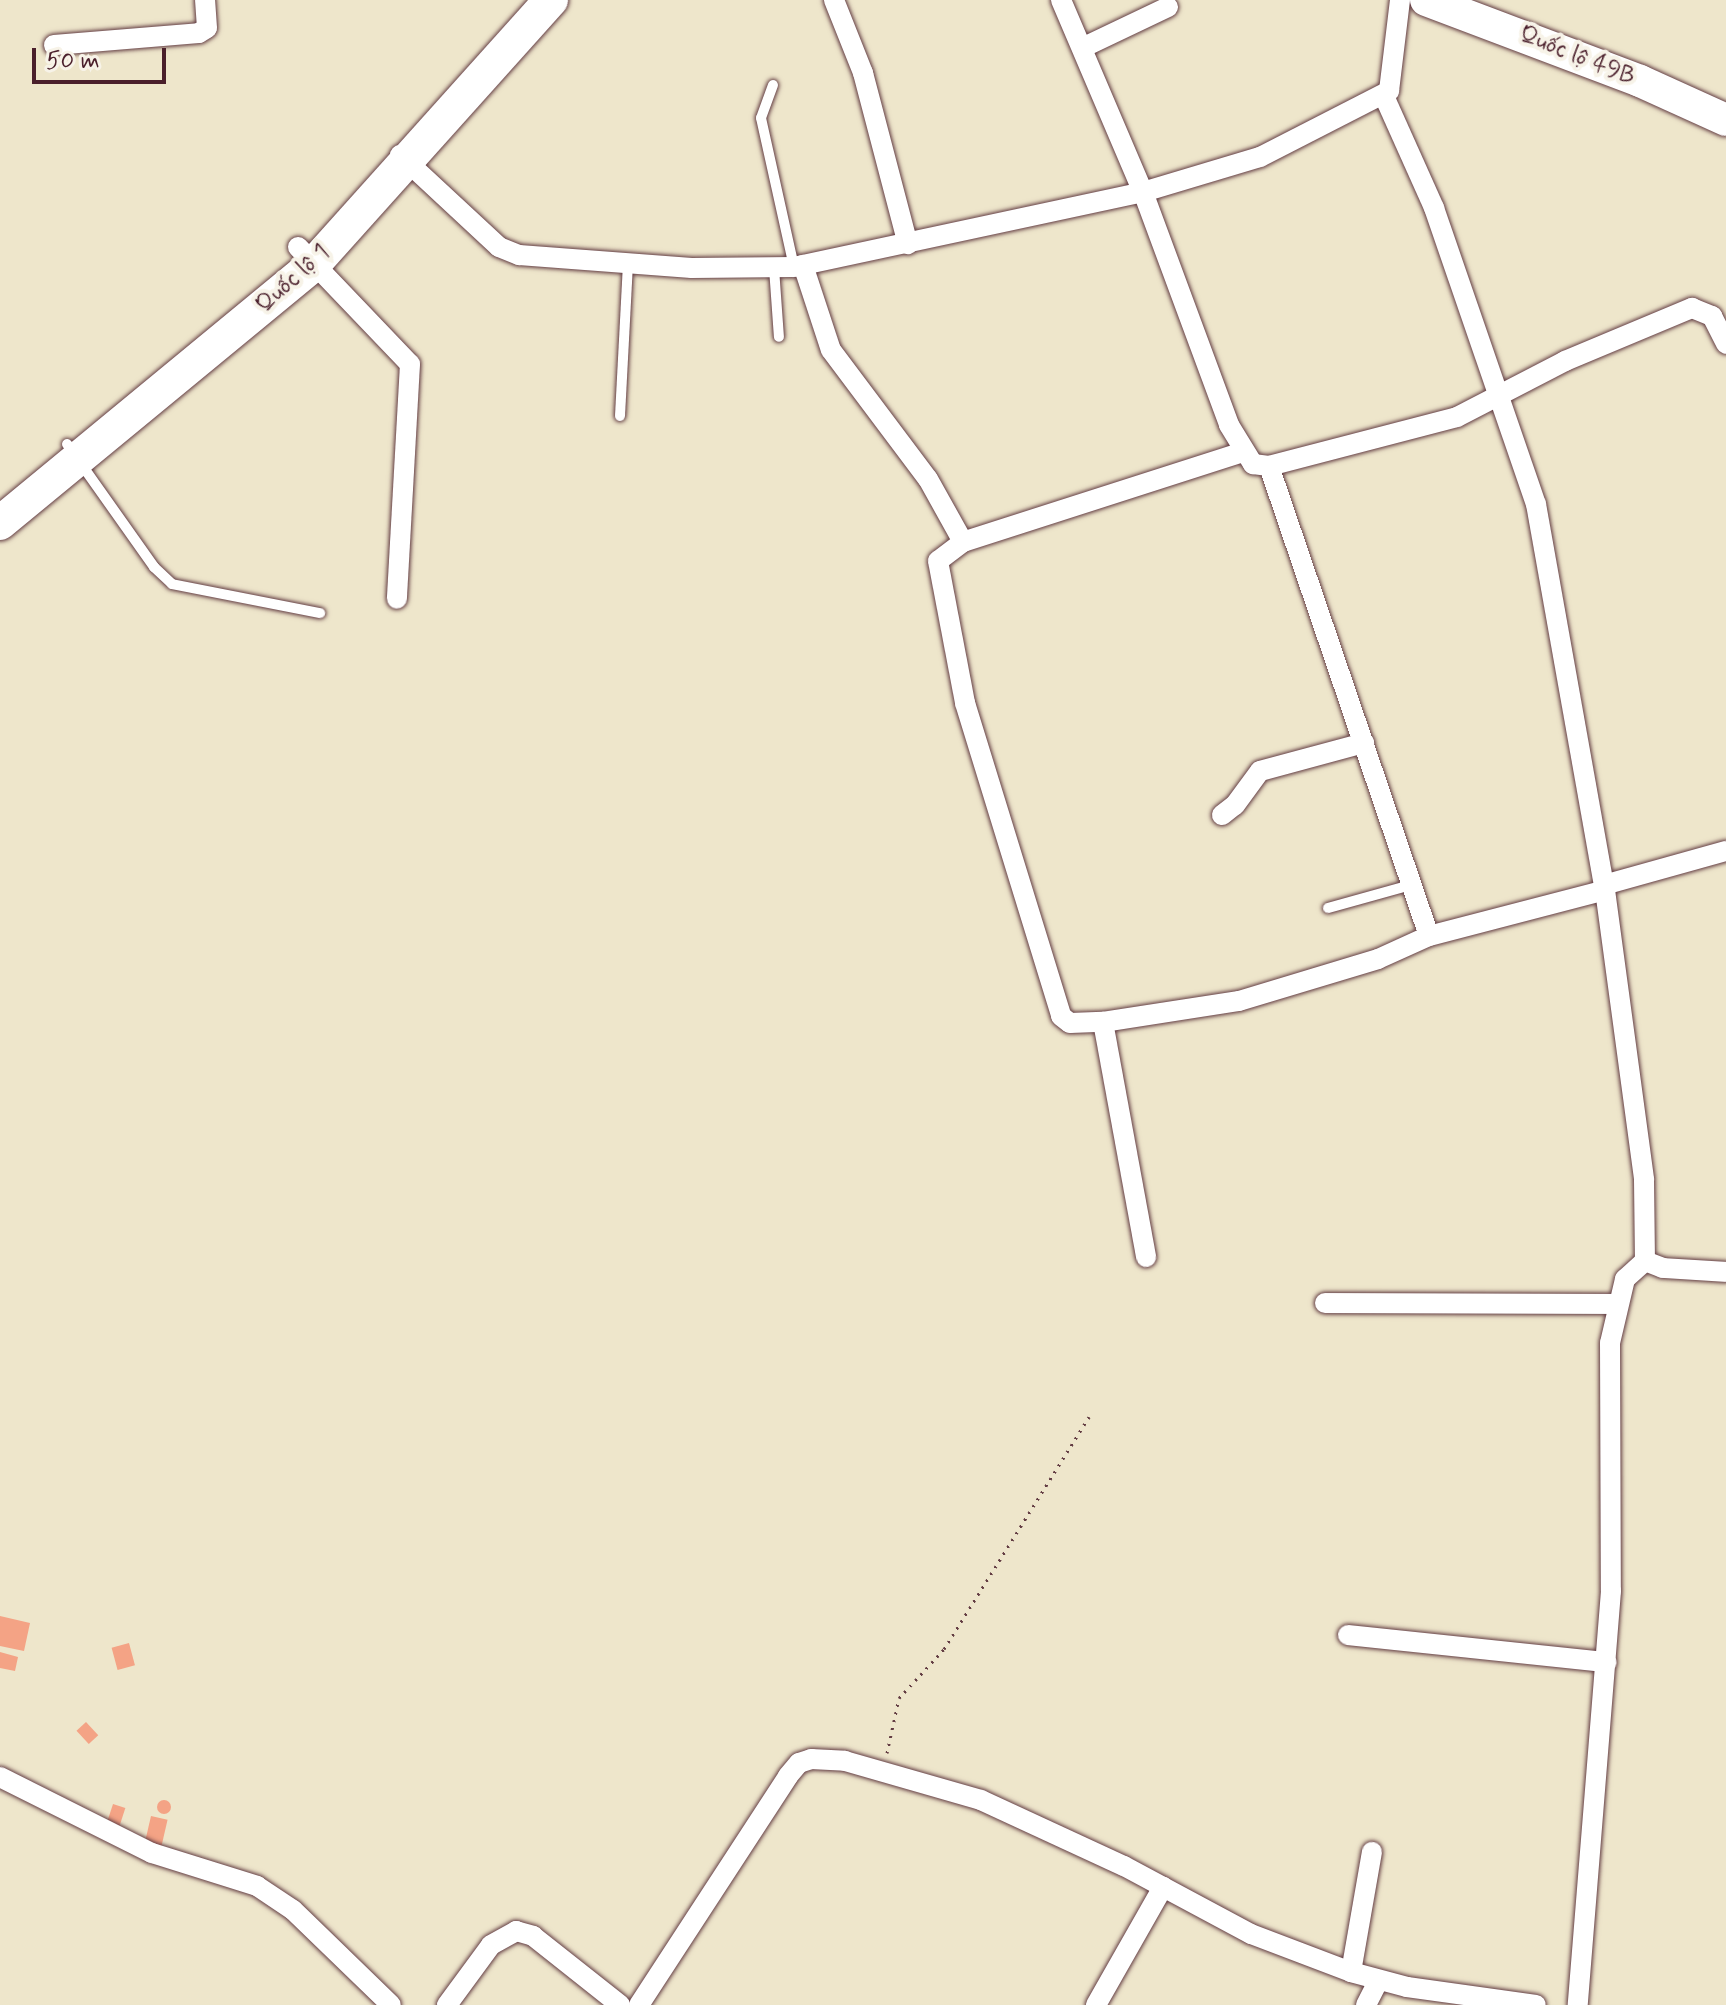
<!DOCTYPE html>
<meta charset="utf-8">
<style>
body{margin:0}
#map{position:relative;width:1726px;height:2005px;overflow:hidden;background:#eee6cb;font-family:Mynerve,sans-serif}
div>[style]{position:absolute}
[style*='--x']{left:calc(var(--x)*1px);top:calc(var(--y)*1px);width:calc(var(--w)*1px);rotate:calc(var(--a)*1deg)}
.building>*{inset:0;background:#f4a385;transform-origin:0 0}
.round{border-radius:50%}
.path>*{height:3px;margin-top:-1.5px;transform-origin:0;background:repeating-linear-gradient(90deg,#633d43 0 2px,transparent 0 8px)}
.roads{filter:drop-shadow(0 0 2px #633d43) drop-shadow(0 0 2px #633d43)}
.service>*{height:10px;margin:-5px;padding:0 5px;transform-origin:5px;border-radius:5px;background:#fff}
.minor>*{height:20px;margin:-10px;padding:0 10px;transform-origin:10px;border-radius:10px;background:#fff}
.primary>*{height:32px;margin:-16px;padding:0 16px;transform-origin:16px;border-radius:16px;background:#fff}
.trunk>*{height:34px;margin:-17px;padding:0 17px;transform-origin:17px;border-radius:17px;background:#fff}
span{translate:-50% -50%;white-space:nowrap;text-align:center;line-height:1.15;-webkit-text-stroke:8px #f7f3e8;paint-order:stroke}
.street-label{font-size:24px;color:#4a1f2b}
.scale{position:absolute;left:32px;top:48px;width:134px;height:36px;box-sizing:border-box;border:4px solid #4a1f2b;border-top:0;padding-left:10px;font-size:24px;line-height:28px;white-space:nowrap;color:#4a1f2b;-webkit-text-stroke:6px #f7f3e8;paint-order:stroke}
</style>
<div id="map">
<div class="building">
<div style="clip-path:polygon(0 1616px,30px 1623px,24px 1651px,0 1646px)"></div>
<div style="left:129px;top:1643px;width:23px;height:18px;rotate:75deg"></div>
<div style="clip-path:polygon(0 1652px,18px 1657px,15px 1671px,0 1668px)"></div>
<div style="left:86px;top:1722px;width:18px;height:13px;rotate:47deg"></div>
<div class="round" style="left:157px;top:1800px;width:14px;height:14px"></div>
<div style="left:113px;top:1804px;width:13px;height:19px;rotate:18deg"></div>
<div style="left:151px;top:1816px;width:17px;height:30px;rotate:13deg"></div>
</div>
<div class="path">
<div style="--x:887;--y:1753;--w:56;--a:-77.7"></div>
<div style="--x:899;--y:1698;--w:67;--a:-47.4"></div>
<div style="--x:944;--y:1649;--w:274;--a:-58"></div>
</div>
<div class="roads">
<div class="service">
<div style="--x:773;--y:85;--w:35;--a:110"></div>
<div style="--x:761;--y:118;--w:153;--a:77.5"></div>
<div style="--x:774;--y:268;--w:69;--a:85.9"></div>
<div style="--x:620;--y:416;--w:151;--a:-87"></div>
<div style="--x:67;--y:444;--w:151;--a:54.7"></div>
<div style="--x:154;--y:567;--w:25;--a:43"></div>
<div style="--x:172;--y:584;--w:151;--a:11.1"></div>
<div style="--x:1328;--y:908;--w:86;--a:-15.5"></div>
</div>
<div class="minor">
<div style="--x:834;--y:0;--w:79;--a:68.3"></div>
<div style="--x:863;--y:73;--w:177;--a:75.3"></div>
<div style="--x:1061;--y:0;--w:209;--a:66.9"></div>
<div style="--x:1143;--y:192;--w:248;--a:69.7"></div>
<div style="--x:1229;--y:425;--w:46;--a:58.4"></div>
<div style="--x:1253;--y:464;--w:16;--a:7"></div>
<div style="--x:1269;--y:466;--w:194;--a:-14.6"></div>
<div style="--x:1457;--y:417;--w:122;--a:-27.4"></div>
<div style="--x:1565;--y:361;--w:138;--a:-22.7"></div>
<div style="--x:1692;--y:308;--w:22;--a:22"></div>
<div style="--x:1712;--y:316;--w:31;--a:63"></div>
<div style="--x:54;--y:45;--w:145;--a:-4.7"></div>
<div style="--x:199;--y:33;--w:9;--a:-32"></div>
<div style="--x:207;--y:28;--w:28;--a:-94"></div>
<div style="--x:1084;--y:47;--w:93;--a:-25.5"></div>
<div style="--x:1384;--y:96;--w:123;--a:65.9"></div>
<div style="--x:1434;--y:208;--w:313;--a:71"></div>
<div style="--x:1536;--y:504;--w:392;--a:79.9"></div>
<div style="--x:1605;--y:890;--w:293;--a:82.3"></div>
<div style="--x:1644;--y:1180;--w:81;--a:89.3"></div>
<div style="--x:1645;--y:1261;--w:27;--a:138"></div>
<div style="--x:1625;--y:1279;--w:66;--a:103.2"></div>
<div style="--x:1610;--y:1343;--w:248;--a:89.8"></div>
<div style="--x:1611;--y:1591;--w:415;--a:94.6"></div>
<div style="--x:400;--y:155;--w:135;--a:42.9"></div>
<div style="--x:499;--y:247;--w:22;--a:22"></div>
<div style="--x:519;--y:255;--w:173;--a:4.3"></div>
<div style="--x:692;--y:268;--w:102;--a:-0.6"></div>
<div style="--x:794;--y:267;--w:357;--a:-12.1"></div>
<div style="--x:1143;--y:192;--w:122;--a:-16.7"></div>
<div style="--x:1260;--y:157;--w:145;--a:-27.1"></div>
<div style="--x:1389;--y:91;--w:92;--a:-83.1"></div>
<div style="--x:298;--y:247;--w:162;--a:46.3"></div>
<div style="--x:410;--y:364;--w:235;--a:93.2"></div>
<div style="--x:803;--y:265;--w:89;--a:71.8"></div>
<div style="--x:831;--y:350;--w:161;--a:53.1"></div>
<div style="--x:928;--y:479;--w:72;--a:60.9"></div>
<div style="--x:1243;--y:452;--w:294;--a:162.2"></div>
<div style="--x:963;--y:542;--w:31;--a:143"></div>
<div style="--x:938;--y:561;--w:145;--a:79.2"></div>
<div style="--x:965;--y:703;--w:327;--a:72.9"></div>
<div style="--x:1061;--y:1016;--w:11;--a:38"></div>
<div style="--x:1070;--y:1023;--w:33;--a:-2"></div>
<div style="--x:1103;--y:1022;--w:138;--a:-8.8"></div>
<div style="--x:1239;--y:1001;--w:145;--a:-16.8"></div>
<div style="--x:1378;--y:959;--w:56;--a:-24.3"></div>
<div style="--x:1429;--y:936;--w:182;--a:-14.6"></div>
<div style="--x:1269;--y:466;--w:496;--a:71.2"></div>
<div style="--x:1222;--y:815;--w:16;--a:-38"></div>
<div style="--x:1235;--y:805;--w:42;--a:-53.7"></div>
<div style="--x:1260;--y:771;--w:108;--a:-15.1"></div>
<div style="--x:1604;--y:885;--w:127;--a:-15.6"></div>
<div style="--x:1103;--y:1022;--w:239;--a:79.6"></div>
<div style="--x:1645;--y:1261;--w:19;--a:21"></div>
<div style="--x:1663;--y:1268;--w:63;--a:3.6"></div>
<div style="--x:1325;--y:1303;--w:291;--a:0.2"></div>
<div style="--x:1348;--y:1635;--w:260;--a:6"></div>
<div style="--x:0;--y:1777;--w:170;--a:26.6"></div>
<div style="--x:152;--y:1853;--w:110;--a:17.4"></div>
<div style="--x:257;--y:1886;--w:43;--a:33.7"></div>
<div style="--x:293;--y:1910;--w:136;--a:44.1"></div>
<div style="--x:1351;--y:1972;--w:122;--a:-80.1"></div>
<div style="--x:447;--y:2005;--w:74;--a:-53.7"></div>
<div style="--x:491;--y:1945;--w:29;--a:-29"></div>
<div style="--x:516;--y:1931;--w:18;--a:16"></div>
<div style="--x:533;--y:1936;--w:111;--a:38.4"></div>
<div style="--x:639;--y:2005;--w:273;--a:-56.9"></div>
<div style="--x:788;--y:1776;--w:17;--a:-50"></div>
<div style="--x:799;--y:1763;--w:13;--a:-18"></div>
<div style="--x:811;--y:1759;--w:34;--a:3"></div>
<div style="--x:845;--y:1761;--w:141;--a:16"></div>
<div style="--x:981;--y:1800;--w:157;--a:24.8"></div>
<div style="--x:1124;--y:1866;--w:144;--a:28.2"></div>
<div style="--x:1251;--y:1934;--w:107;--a:20.8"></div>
<div style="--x:1351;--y:1972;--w:58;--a:15"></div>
<div style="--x:1407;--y:1987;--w:130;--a:7.9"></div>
<div style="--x:1096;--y:2005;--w:136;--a:-60.4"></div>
<div style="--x:1366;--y:2005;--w:27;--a:-63"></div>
</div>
<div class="primary">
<div style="--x:1426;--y:0;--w:229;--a:20.7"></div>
<div style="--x:1640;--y:81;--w:94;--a:24.4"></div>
</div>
<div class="trunk">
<div style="--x:0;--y:523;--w:407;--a:-39.5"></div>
<div style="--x:314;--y:264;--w:355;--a:-48.1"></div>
</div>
</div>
<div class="street-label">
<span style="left:1577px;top:56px;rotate:22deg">Quốc lộ 49B</span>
<span style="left:293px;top:279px;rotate:-42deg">Quốc lộ 1</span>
</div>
<div class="scale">50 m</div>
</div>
